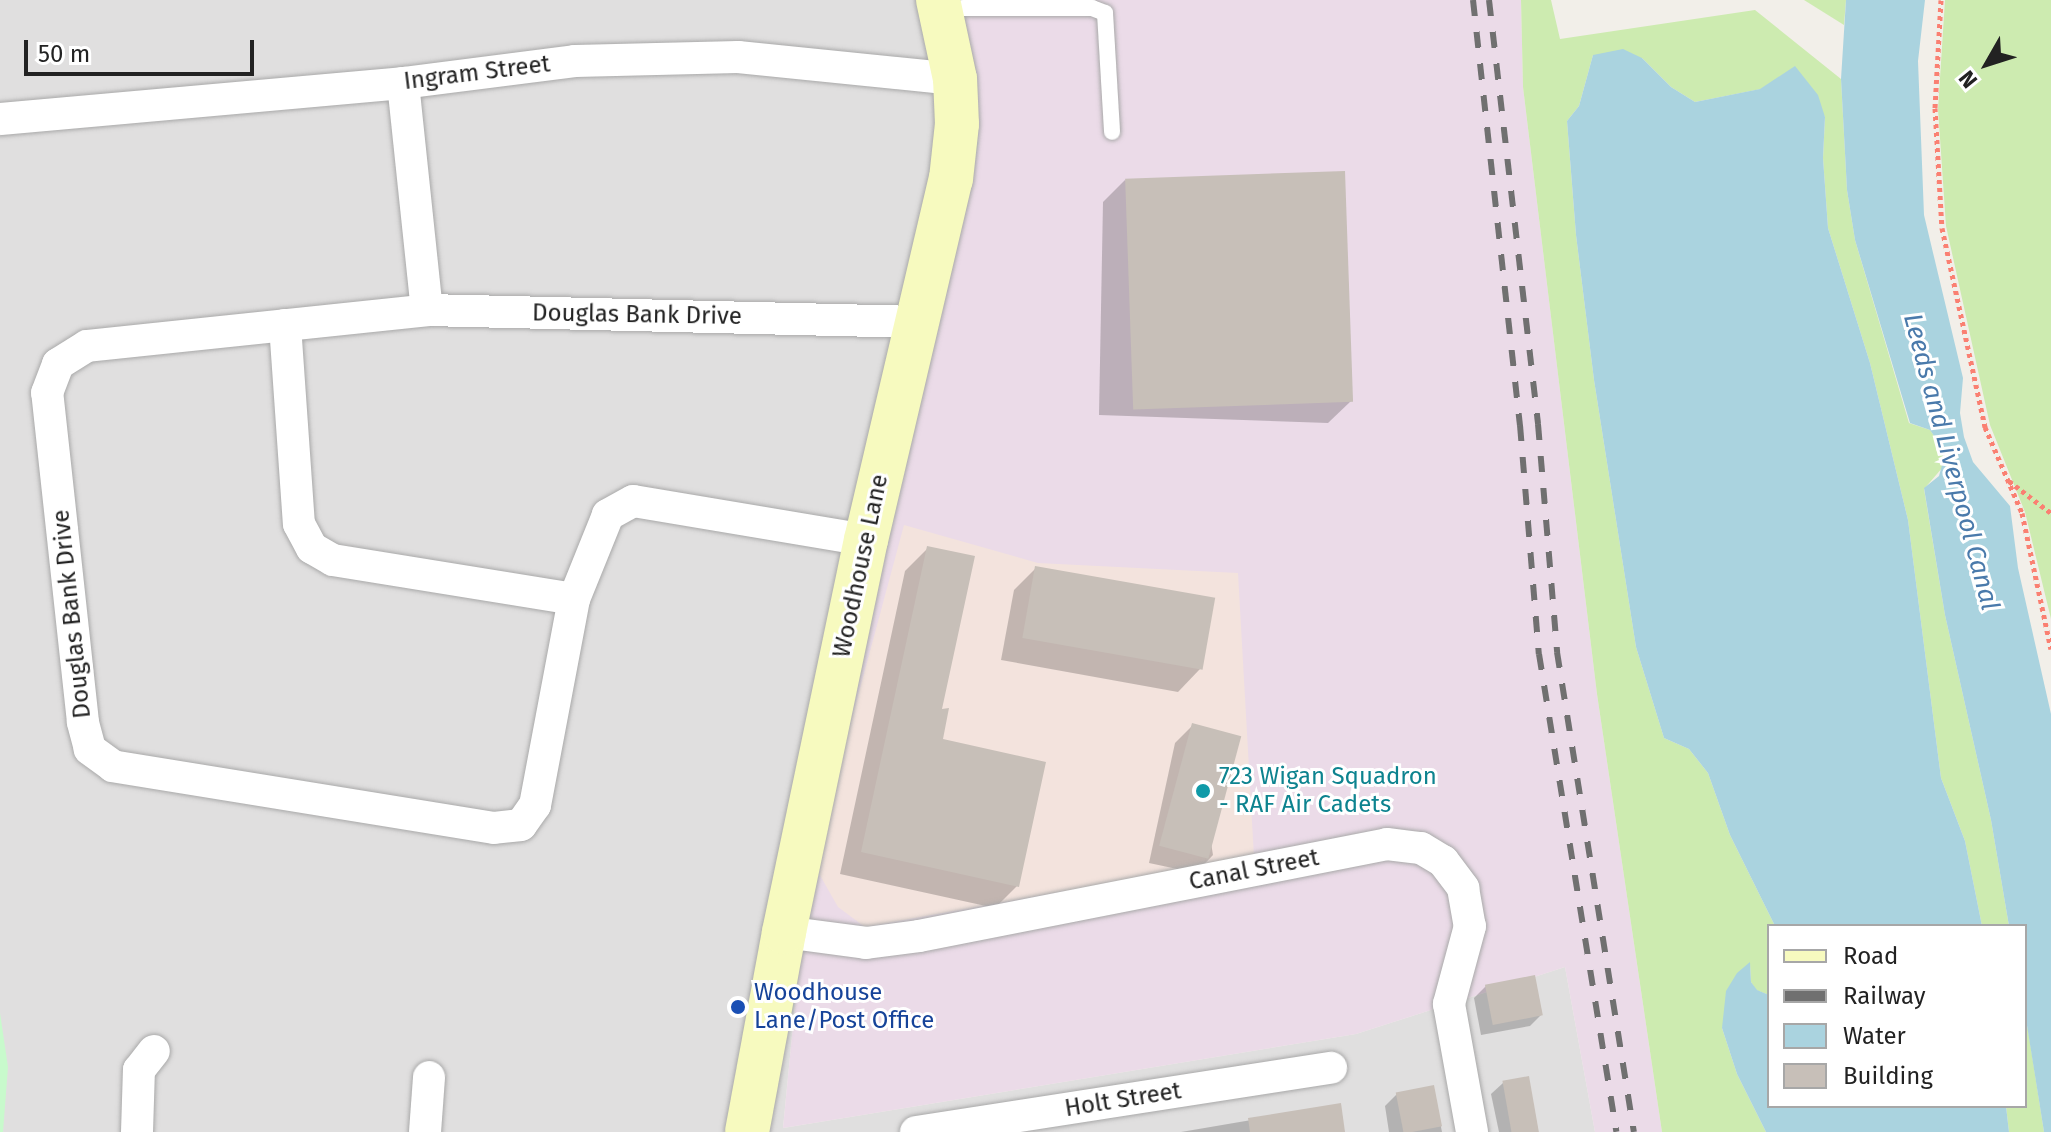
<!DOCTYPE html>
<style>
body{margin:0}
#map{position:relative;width:2051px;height:1132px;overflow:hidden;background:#f2efe9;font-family:"Fira Sans",sans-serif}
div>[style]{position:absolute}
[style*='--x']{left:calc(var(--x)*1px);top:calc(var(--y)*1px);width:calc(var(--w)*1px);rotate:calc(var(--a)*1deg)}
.residential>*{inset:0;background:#e0dfdf}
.industrial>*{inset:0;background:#ebdbe8}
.military>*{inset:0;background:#f3e3dd}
.grass>*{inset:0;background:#cdebb0}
.park>*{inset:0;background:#c8facc}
.water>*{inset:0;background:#aad3df}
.shadow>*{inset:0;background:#0003}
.building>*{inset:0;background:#c7bfb8;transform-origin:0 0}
.path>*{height:5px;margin-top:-2.5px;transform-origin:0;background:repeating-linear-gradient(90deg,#fa8072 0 4px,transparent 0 8px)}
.roads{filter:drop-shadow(0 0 2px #a9a9a9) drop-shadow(0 0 2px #a9a9a9)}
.lane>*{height:16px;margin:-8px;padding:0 8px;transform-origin:8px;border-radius:8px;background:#fff}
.street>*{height:32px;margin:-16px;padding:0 16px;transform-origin:16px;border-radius:16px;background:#fff}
.secondary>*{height:44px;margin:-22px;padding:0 22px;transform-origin:22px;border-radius:22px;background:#f7fabf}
.rail>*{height:6px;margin-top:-3px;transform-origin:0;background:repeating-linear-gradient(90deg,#707070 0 16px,transparent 0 32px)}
.dots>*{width:22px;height:22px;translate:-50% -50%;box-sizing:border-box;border:4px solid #fff;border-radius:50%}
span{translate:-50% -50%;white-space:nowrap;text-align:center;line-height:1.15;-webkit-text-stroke:6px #fff;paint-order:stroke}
.street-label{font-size:24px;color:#222}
.culture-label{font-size:24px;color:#0d838f}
.left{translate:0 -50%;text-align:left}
.transit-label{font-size:24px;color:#164399}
.water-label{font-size:26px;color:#4a7aab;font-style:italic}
.legend{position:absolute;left:1767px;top:924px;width:260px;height:184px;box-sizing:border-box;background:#fff;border:2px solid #a7a7a7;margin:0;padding:10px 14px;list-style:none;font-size:24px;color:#222}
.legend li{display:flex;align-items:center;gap:16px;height:40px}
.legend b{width:40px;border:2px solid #a7a7a7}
.north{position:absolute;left:1947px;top:24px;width:80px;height:80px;-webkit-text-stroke:6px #fff;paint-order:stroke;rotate:231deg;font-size:22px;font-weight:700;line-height:32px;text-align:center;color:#222}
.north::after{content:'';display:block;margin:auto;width:28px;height:36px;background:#222;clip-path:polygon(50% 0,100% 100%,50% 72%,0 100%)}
.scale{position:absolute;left:24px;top:40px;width:230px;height:36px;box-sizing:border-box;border:4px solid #222;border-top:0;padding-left:10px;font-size:24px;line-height:28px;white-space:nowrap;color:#222;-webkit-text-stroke:6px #fff;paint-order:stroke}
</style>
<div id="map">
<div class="residential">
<div style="clip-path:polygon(0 0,949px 0,979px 143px,893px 524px,809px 862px,783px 1128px,1356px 1034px,1565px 967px,1595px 1132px,0 1132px)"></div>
</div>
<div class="industrial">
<div style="clip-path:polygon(949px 0,1521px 0,1523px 87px,1597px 694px,1662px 1132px,1595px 1132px,1565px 967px,1356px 1034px,783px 1128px,809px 862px,893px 524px,979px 143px)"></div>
</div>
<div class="military">
<div style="clip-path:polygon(904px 525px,1038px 563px,1238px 573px,1254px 857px,865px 927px,838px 907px,813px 863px)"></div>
</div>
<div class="grass">
<div style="clip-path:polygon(1521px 0,1551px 0,1560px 39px,1755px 10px,1841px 79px,1847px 190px,1855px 240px,1909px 423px,1930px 430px,1943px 448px,1943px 467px,1924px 489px,1945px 615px,1991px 820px,2009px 926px,1982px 926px,1965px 841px,1941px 778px,1908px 520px,1870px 363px,1828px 228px,1823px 158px,1825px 117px,1795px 67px,1761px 89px,1695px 102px,1671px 87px,1642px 58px,1593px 55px,1579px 106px,1567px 121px,1576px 235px,1594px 380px,1636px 647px,1664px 738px,1689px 749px,1708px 773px,1730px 835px,1775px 926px,1769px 926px,1769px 995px,1756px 990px,1751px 982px,1750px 964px,1722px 1028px,1737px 1074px,1766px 1132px,1662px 1132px,1597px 694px,1523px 87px)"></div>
<div style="clip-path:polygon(1804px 0,1846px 0,1844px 25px)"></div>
<div style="clip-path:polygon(1945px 0,2051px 0,2051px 619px,2025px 512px,1990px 425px,1946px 226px,1938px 109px)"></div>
<div style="clip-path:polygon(2025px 1013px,2029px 1036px,2044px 1132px,2009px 1132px,2006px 1106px,2025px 1106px)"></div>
</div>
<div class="park">
<div style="clip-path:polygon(0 1013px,8px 1067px,3px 1132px,0 1132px)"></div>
</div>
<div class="water">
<div style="clip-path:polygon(1846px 0,1925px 0,1918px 61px,1924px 215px,1963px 378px,1960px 413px,1964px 437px,1973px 462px,2010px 506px,2018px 568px,2051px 714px,2051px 1132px,2044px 1132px,2025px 1013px,2025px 926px,2009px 926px,1991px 820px,1945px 615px,1924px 488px,1939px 476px,1944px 458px,1943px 449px,1930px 430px,1910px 423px,1855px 240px,1847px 190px,1841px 79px)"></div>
<div style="clip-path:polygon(1623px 49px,1642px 58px,1671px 87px,1695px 102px,1760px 89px,1795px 66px,1818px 95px,1825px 117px,1823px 158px,1828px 228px,1870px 363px,1908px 520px,1941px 778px,1965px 841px,1982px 926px,1775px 926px,1730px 835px,1708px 773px,1689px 749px,1664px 738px,1636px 647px,1594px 380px,1576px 235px,1567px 121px,1579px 106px,1593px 55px)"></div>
<div style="clip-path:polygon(1750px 962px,1751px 982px,1757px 990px,1769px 995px,1769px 1106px,2006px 1106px,2009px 1132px,1766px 1132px,1737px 1074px,1722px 1028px,1726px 991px,1737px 973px)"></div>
</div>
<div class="shadow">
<div style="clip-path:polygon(1125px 180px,1351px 401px,1328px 423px,1099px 415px,1103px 202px)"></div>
<div style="clip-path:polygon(928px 548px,940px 741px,1017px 886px,995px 908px,840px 874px,905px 571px)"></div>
<div style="clip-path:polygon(1036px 568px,1200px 669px,1178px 692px,1001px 660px,1014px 590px)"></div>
<div style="clip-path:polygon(1192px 726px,1213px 855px,1196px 873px,1149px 863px,1175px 743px)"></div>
<div style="clip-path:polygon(1486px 986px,1541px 1015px,1530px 1026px,1481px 1035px,1474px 998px)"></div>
<div style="clip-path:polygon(1503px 1083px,1537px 1132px,1499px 1132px,1491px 1094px)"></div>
<div style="clip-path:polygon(1433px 1087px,1442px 1132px,1389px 1132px,1385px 1106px,1397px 1094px)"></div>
<div style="clip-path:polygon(1339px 1105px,1343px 1132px,1181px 1132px)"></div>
</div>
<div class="building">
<div style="left:1345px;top:171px;width:231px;height:220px;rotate:88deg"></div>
<div style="clip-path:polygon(927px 546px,975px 556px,942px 709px,949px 708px,943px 739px,1046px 762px,1019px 887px,861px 852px)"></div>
<div style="left:1035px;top:566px;width:183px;height:73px;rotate:10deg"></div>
<div style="left:1192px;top:723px;width:51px;height:127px;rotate:15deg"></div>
<div style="left:1535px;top:975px;width:41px;height:51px;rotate:79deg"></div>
<div style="left:1529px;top:1076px;width:57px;height:27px;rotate:80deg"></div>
<div style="left:1434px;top:1085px;width:42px;height:39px;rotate:79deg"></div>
<div style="clip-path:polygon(1341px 1103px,1345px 1132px,1250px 1132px,1248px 1118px)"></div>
</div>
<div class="path">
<div style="--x:1941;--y:0;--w:108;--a:93.2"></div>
<div style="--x:1935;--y:108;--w:120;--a:86.7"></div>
<div style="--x:1942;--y:228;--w:204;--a:77.8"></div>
<div style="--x:1985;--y:427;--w:94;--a:66.7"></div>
<div style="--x:2022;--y:513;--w:139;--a:78"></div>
<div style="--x:2009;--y:481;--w:53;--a:37.3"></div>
</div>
<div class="roads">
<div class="lane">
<div style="--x:943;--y:12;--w:21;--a:-11"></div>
<div style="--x:964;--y:8;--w:128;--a:0"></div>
<div style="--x:1092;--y:8;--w:14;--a:21"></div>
<div style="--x:1105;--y:13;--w:119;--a:86.6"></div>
</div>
<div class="street">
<div style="--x:403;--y:83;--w:228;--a:84"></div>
<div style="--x:0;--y:119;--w:405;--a:-5.1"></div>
<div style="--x:403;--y:83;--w:173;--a:-7.3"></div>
<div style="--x:575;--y:61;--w:163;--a:-1.4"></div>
<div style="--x:738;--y:57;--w:218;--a:5.8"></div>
<div style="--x:285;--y:325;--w:199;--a:86"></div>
<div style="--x:299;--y:524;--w:27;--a:62"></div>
<div style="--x:312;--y:548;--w:24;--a:30"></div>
<div style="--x:333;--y:560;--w:244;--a:9.2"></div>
<div style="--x:866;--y:540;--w:236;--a:-170.5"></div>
<div style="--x:633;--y:501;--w:29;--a:151"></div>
<div style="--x:608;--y:515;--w:91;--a:112"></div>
<div style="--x:574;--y:599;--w:210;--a:100.7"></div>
<div style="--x:535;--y:805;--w:24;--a:125"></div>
<div style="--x:521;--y:825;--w:27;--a:174"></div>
<div style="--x:494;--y:828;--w:386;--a:-170.8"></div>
<div style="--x:113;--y:766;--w:29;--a:-144"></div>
<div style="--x:90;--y:749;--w:28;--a:-105"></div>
<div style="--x:83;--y:722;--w:331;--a:-96.2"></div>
<div style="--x:47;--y:393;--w:31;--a:-69"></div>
<div style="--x:58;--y:364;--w:34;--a:-32"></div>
<div style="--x:87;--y:346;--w:342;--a:-6"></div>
<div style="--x:427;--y:310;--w:490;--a:1.4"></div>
<div style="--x:784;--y:932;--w:83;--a:7.6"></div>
<div style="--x:866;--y:943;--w:53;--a:-7.5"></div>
<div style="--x:919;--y:936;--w:477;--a:-11.1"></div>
<div style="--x:1387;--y:844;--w:34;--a:7"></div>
<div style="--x:1421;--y:848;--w:26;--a:31"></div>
<div style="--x:1443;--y:861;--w:34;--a:53"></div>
<div style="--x:1463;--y:888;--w:39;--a:80"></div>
<div style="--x:1470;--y:926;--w:81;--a:105.1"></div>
<div style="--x:1449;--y:1004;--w:130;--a:79.8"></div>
<div style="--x:137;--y:1132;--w:62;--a:-88.2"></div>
<div style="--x:139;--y:1070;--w:24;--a:-52"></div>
<div style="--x:425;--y:1132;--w:55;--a:-85.8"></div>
<div style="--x:916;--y:1132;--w:420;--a:-8.8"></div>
</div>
<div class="secondary">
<div style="--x:747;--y:1132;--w:203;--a:-79.5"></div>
<div style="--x:784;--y:932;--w:400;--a:-78.2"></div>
<div style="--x:866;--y:540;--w:371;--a:-76.8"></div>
<div style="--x:951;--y:179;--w:55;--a:-83.8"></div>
<div style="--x:957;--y:124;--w:45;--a:-92.5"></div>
<div style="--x:955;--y:79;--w:81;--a:-102.1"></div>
</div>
</div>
<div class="rail">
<div style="--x:1473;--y:0;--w:428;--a:83.7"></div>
<div style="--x:1520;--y:425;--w:230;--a:85.3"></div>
<div style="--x:1539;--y:654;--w:484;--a:80.8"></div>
<div style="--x:1489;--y:0;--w:427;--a:83.4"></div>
<div style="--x:1538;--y:424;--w:229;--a:85.2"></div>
<div style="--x:1557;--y:652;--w:486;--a:80.9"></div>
</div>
<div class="dots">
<div style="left:1203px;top:791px;background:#0f9aa8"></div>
<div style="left:738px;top:1007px;background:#1a4fb4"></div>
</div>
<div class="street-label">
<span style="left:477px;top:73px;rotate:-7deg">Ingram Street</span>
<span style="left:637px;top:315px;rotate:1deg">Douglas Bank Drive</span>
<span style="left:861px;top:566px;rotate:-78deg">Woodhouse Lane</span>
<span style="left:72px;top:614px;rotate:-96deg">Douglas Bank Drive</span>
<span style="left:1254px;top:870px;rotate:-11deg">Canal Street</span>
<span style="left:1123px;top:1100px;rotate:-9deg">Holt Street</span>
</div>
<div class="culture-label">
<span class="left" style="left:1219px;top:791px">723 Wigan Squadron<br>- RAF Air Cadets</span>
</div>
<div class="transit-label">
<span class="left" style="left:754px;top:1007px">Woodhouse<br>Lane/Post Office</span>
</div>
<div class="water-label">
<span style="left:1951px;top:462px;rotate:75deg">Leeds and Liverpool Canal</span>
</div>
<ul class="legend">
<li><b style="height:10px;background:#f7fabf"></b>Road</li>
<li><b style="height:10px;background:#707070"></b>Railway</li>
<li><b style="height:22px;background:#aad3df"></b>Water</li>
<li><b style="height:22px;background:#c7bfb8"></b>Building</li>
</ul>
<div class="north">N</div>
<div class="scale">50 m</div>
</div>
